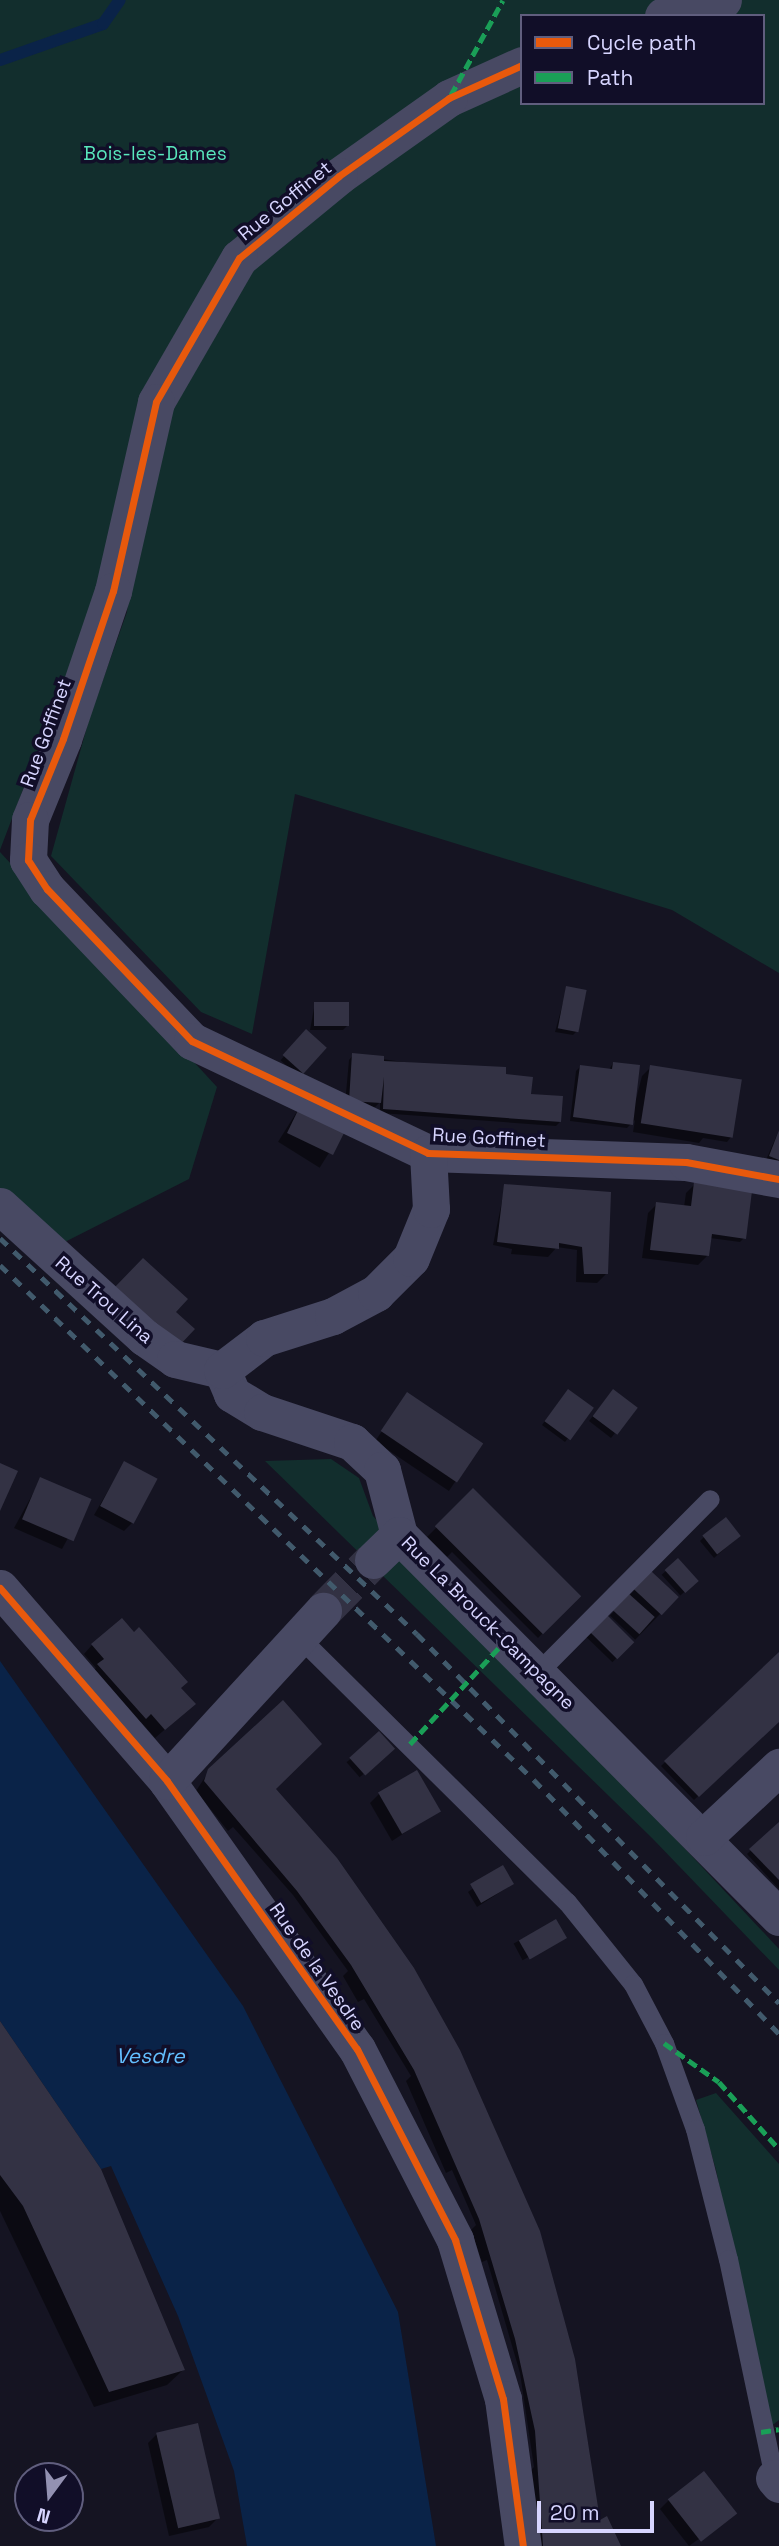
<!DOCTYPE html>
<style>
body{margin:0}
#map{position:relative;width:779px;height:2546px;overflow:hidden;background:#151422;font-family:"Space Grotesk",sans-serif}
div>[style]{position:absolute}
[style*='--x']{left:calc(var(--x)*1px);top:calc(var(--y)*1px);width:calc(var(--w)*1px);rotate:calc(var(--a)*1deg)}
.green>*{inset:0;background:#122e2d}
.water>*{inset:0;background:#0a2348}
.shadow>*{inset:0;background:#0007;transform-origin:0 0}
.stream>*{height:12px;margin:-6px;padding:0 6px;transform-origin:6px;border-radius:6px;background:#0a2348}
.building>*{inset:0;background:#333244;transform-origin:0 0}
.minor-tunnel>*{height:37px;margin-top:-18.5px;transform-origin:0;background:repeating-linear-gradient(90deg,#323143 0 37px,transparent 0 55px)}
.service>*{height:19px;margin:-9.5px;padding:0 9.5px;transform-origin:9.5px;border-radius:9.5px;background:#484963}
.minor>*{height:37px;margin:-18.5px;padding:0 18.5px;transform-origin:18.5px;border-radius:18.5px;background:#484963}
.rail>*{height:5px;margin-top:-2.5px;transform-origin:0;background:repeating-linear-gradient(90deg,#415a6c 0 10px,transparent 0 19px)}
.quiet>*{height:5px;margin-top:-2.5px;transform-origin:0;background:repeating-linear-gradient(90deg,#1a9f57 0 10px,transparent 0 15px)}
.cycleway>*{height:7px;margin:-3.5px;padding:0 3.5px;transform-origin:3.5px;border-radius:3.5px;background:#e8590c}
span{translate:-50% -50%;white-space:nowrap;text-align:center;line-height:1.15;-webkit-text-stroke:7px #110e28;paint-order:stroke}
.park-label{font-size:19px;color:#59e7bc}
.street-label{font-size:19px;color:#d7d5ff}
.water-label{font-size:21px;color:#63bfff;font-style:italic}
.legend{position:absolute;left:520px;top:14px;width:245px;height:91px;box-sizing:border-box;background:#110e28;border:2px solid #605e7e;margin:0;padding:9px 12px;list-style:none;font-size:21px;color:#d7d5ff}
.legend li{display:flex;align-items:center;gap:14px;height:35px}
.legend b{width:35px;border:2px solid #605e7e}
.north{position:absolute;left:14px;top:2462px;width:70px;height:70px;box-sizing:border-box;background:#110e28;border:2px solid #605e7e;border-radius:50%;rotate:196deg;font-size:19px;font-weight:700;line-height:28px;text-align:center;color:#d7d5ff}
.north::after{content:'';display:block;margin:auto;width:24px;height:32px;background:#9391b2;clip-path:polygon(50% 0,100% 100%,50% 72%,0 100%)}
.scale{position:absolute;left:537px;top:2501px;width:117px;height:32px;box-sizing:border-box;border:4px solid #d7d5ff;border-top:0;padding-left:9px;font-size:21px;line-height:24px;white-space:nowrap;color:#d7d5ff;-webkit-text-stroke:5px #110e28;paint-order:stroke}
</style>
<div id="map">
<div class="green">
<div style="clip-path:polygon(evenodd,0 0,779px 0,779px 973px,672px 910px,295px 794px,252px 1034px,201px 1012px,51px 856px,90px 716px,127px 612px,150px 408px,88px 619px,0 850px,0 0,522px 16px,763px 16px,763px 103px,522px 103px,522px 16px)"></div>
<div style="clip-path:polygon(0 852px,217px 1087px,189px 1179px,53px 1248px,0 1200px)"></div>
<div style="clip-path:polygon(331px 1459px,359px 1478px,373px 1516px,779px 1949px,779px 1970px,652px 1838px,265px 1461px)"></div>
<div style="clip-path:polygon(716px 2093px,779px 2164px,779px 2420px,769px 2428px,716px 2170px,696px 2100px)"></div>
</div>
<div class="water">
<div style="clip-path:polygon(0 1661px,243px 2006px,398px 2312px,436px 2546px,247px 2546px,234px 2471px,178px 2316px,111px 2166px,101px 2169px,0 2021px)"></div>
</div>
<div class="shadow">
<div style="clip-path:polygon(567px 988px,577px 1031px,573px 1035px,555px 1032px)"></div>
<div style="clip-path:polygon(315px 1003px,348px 1025px,343px 1030px,310px 1030px)"></div>
<div style="left:306px;top:1032px;width:24px;height:38px;rotate:42deg"></div>
<div style="clip-path:polygon(353px 1055px,504px 1076px,560px 1122px,556px 1126px,380px 1113px,380px 1102px,375px 1107px,345px 1104px,349px 1060px)"></div>
<div style="clip-path:polygon(613px 1063px,633px 1111px,642px 1076px,651px 1067px,731px 1137px,727px 1142px,703px 1138px,699px 1143px,633px 1132px,635px 1120px,627px 1128px,570px 1121px,576px 1071px,580px 1067px,609px 1070px)"></div>
<div style="left:303px;top:1102px;width:49px;height:47px;rotate:32deg"></div>
<div style="clip-path:polygon(779px 1130px,779px 1166px,766px 1160px)"></div>
<div style="clip-path:polygon(695px 1184px,744px 1238px,740px 1242px,710px 1238px,707px 1256px,698px 1265px,642px 1258px,648px 1213px,657px 1204px,684px 1207px,686px 1193px)"></div>
<div style="clip-path:polygon(505px 1186px,565px 1191px,606px 1274px,597px 1283px,576px 1282px,577px 1250px,557px 1247px,548px 1257px,511px 1254px,512px 1249px,493px 1245px)"></div>
<div style="left:407px;top:1394px;width:89px;height:57px;rotate:34deg"></div>
<div style="clip-path:polygon(564px 1395px,591px 1409px,565px 1442px,542px 1425px)"></div>
<div style="clip-path:polygon(609px 1395px,635px 1408px,611px 1438px,589px 1421px)"></div>
<div style="clip-path:polygon(124px 1463px,133px 1522px,124px 1531px,94px 1515px)"></div>
<div style="clip-path:polygon(41px 1479px,89px 1500px,62px 1549px,14px 1528px)"></div>
<div style="clip-path:polygon(473px 1491px,579px 1596px,538px 1638px,452px 1552px,447px 1557px,427px 1537px)"></div>
<div style="clip-path:polygon(704px 1537px,735px 1540px,714px 1558px,700px 1541px)"></div>
<div style="left:678px;top:1560px;width:28px;height:22px;rotate:48deg"></div>
<div style="left:651px;top:1573px;width:35px;height:59px;rotate:44deg"></div>
<div style="left:606px;top:1617px;width:36px;height:28px;rotate:44deg"></div>
<div style="clip-path:polygon(92px 1645px,179px 1688px,184px 1713px,155px 1738px,141px 1722px,136px 1726px,90px 1674px,96px 1668px,84px 1654px)"></div>
<div style="clip-path:polygon(779px 1655px,779px 1720px,694px 1800px,661px 1766px)"></div>
<div style="left:379px;top:1734px;width:20px;height:43px;rotate:49deg"></div>
<div style="clip-path:polygon(209px 1771px,263px 1799px,335px 1859px,413px 1969px,598px 2522px,619px 2546px,534px 2546px,530px 2471px,534px 2467px,520px 2373px,487px 2260px,482px 2262px,471px 2230px,476px 2225px,452px 2170px,446px 2173px,406px 2081px,411px 2076px,364px 1999px,358px 2002px,343px 1976px,348px 1971px,293px 1895px,233px 1827px,228px 1831px,196px 1791px)"></div>
<div style="clip-path:polygon(379px 1794px,438px 1811px,392px 1841px,370px 1803px)"></div>
<div style="clip-path:polygon(779px 1824px,779px 1889px,747px 1854px)"></div>
<div style="clip-path:polygon(502px 1868px,508px 1887px,477px 1907px,468px 1892px)"></div>
<div style="left:556px;top:1921px;width:19px;height:48px;rotate:62deg"></div>
<div style="clip-path:polygon(0 2023px,183px 2370px,167px 2385px,94px 2407px,0 2211px)"></div>
<div style="clip-path:polygon(157px 2434px,218px 2518px,209px 2527px,169px 2536px,148px 2443px)"></div>
<div style="clip-path:polygon(669px 2500px,735px 2513px,689px 2546px,660px 2509px)"></div>
</div>
<div class="stream">
<div style="--x:0;--y:60;--w:109;--a:-19.3"></div>
<div style="--x:103;--y:24;--w:29;--a:-55"></div>
</div>
<div class="building">
<div style="left:566px;top:986px;width:21px;height:43px;rotate:11deg"></div>
<div style="left:314px;top:1002px;width:35px;height:24px"></div>
<div style="left:306px;top:1029px;width:28px;height:35px;rotate:42deg"></div>
<div style="clip-path:polygon(352px 1053px,384px 1056px,384px 1061px,506px 1067px,506px 1074px,533px 1077px,531px 1094px,563px 1096px,561px 1122px,383px 1109px,384px 1077px,381px 1103px,349px 1101px)"></div>
<div style="clip-path:polygon(613px 1062px,640px 1065px,633px 1125px,573px 1117px,580px 1065px,612px 1069px)"></div>
<div style="left:650px;top:1065px;width:93px;height:59px;rotate:9deg"></div>
<div style="clip-path:polygon(303px 1100px,347px 1127px,333px 1155px,287px 1133px)"></div>
<div style="clip-path:polygon(779px 1130px,779px 1160px,769px 1156px)"></div>
<div style="clip-path:polygon(694px 1182px,752px 1191px,746px 1239px,712px 1234px,709px 1256px,650px 1250px,656px 1202px,691px 1206px)"></div>
<div style="clip-path:polygon(504px 1184px,611px 1192px,608px 1274px,584px 1274px,582px 1247px,559px 1243px,559px 1249px,497px 1242px)"></div>
<div style="clip-path:polygon(143px 1258px,188px 1299px,176px 1312px,195px 1329px,178px 1347px,114px 1288px)"></div>
<div style="left:568px;top:1389px;width:32px;height:40px;rotate:36deg"></div>
<div style="left:613px;top:1389px;width:31px;height:34px;rotate:37deg"></div>
<div style="left:407px;top:1392px;width:92px;height:47px;rotate:34deg"></div>
<div style="left:124px;top:1461px;width:38px;height:51px;rotate:28deg"></div>
<div style="clip-path:polygon(0 1463px,18px 1471px,0 1511px)"></div>
<div style="left:40px;top:1477px;width:56px;height:46px;rotate:23deg"></div>
<div style="left:473px;top:1488px;width:153px;height:54px;rotate:45deg"></div>
<div style="left:726px;top:1517px;width:24px;height:30px;rotate:52deg"></div>
<div style="left:678px;top:1558px;width:31px;height:18px;rotate:48deg"></div>
<div style="left:651px;top:1571px;width:38px;height:25px;rotate:43deg"></div>
<div style="left:628px;top:1593px;width:36px;height:23px;rotate:42deg"></div>
<div style="left:606px;top:1614px;width:40px;height:24px;rotate:45deg"></div>
<div style="clip-path:polygon(122px 1618px,134px 1632px,139px 1627px,188px 1682px,181px 1688px,196px 1704px,165px 1730px,151px 1714px,146px 1719px,97px 1664px,104px 1659px,91px 1644px)"></div>
<div style="clip-path:polygon(779px 1652px,779px 1722px,699px 1797px,664px 1761px)"></div>
<div style="clip-path:polygon(283px 1700px,322px 1744px,276px 1789px,337px 1858px,414px 1968px,460px 2050px,540px 2231px,575px 2359px,600px 2520px,607px 2516px,621px 2546px,543px 2546px,535px 2431px,515px 2339px,479px 2219px,414px 2070px,351px 1965px,297px 1891px,204px 1781px,208px 1769px)"></div>
<div style="left:379px;top:1731px;width:24px;height:40px;rotate:48deg"></div>
<div style="left:417px;top:1770px;width:48px;height:45px;rotate:60deg"></div>
<div style="clip-path:polygon(779px 1822px,779px 1880px,749px 1849px)"></div>
<div style="left:503px;top:1865px;width:22px;height:38px;rotate:60deg"></div>
<div style="left:556px;top:1919px;width:22px;height:43px;rotate:60deg"></div>
<div style="clip-path:polygon(0 2021px,101px 2169px,185px 2370px,109px 2392px,23px 2206px,0 2175px)"></div>
<div style="left:198px;top:2423px;width:98px;height:43px;rotate:77deg"></div>
<div style="left:704px;top:2471px;width:54px;height:46px;rotate:52deg"></div>
</div>
<div class="minor-tunnel">
<div style="--x:323;--y:1611;--w:71;--a:-45.6"></div>
</div>
<div class="service">
<div style="--x:298;--y:1636;--w:378;--a:44.7"></div>
<div style="--x:567;--y:1902;--w:105;--a:51.2"></div>
<div style="--x:633;--y:1984;--w:67;--a:62.3"></div>
<div style="--x:664;--y:2043;--w:91;--a:70.2"></div>
<div style="--x:695;--y:2129;--w:134;--a:75.8"></div>
<div style="--x:728;--y:2259;--w:224;--a:78.1"></div>
<div style="--x:537;--y:1673;--w:245;--a:-45.2"></div>
</div>
<div class="minor">
<div style="--x:663;--y:16;--w:62;--a:-14.9"></div>
<div style="--x:522;--y:65;--w:80;--a:155.7"></div>
<div style="--x:449;--y:98;--w:135;--a:144.7"></div>
<div style="--x:339;--y:176;--w:129;--a:140.6"></div>
<div style="--x:239;--y:258;--w:166;--a:120"></div>
<div style="--x:156;--y:402;--w:194;--a:102.8"></div>
<div style="--x:113;--y:591;--w:156;--a:108.7"></div>
<div style="--x:63;--y:739;--w:87;--a:112.2"></div>
<div style="--x:30;--y:820;--w:40;--a:92.9"></div>
<div style="--x:28;--y:860;--w:35;--a:57"></div>
<div style="--x:47;--y:889;--w:210;--a:46.4"></div>
<div style="--x:192;--y:1041;--w:261;--a:25.4"></div>
<div style="--x:428;--y:1153;--w:258;--a:2"></div>
<div style="--x:686;--y:1162;--w:95;--a:10.4"></div>
<div style="--x:0;--y:1206;--w:195;--a:42.3"></div>
<div style="--x:144;--y:1337;--w:38;--a:35"></div>
<div style="--x:175;--y:1359;--w:48;--a:13.2"></div>
<div style="--x:222;--y:1370;--w:26;--a:67"></div>
<div style="--x:232;--y:1394;--w:35;--a:31"></div>
<div style="--x:262;--y:1412;--w:95;--a:18.4"></div>
<div style="--x:352;--y:1442;--w:41;--a:43"></div>
<div style="--x:382;--y:1470;--w:67;--a:75.3"></div>
<div style="--x:399;--y:1535;--w:539;--a:45.15"></div>
<div style="--x:222;--y:1370;--w:53;--a:-37.3"></div>
<div style="--x:264;--y:1338;--w:72;--a:-17.7"></div>
<div style="--x:333;--y:1316;--w:49;--a:-28.1"></div>
<div style="--x:376;--y:1293;--w:49;--a:-45"></div>
<div style="--x:411;--y:1258;--w:53;--a:-67.8"></div>
<div style="--x:431;--y:1209;--w:56;--a:-93.1"></div>
<div style="--x:373;--y:1560;--w:36;--a:-44"></div>
<div style="--x:0;--y:1588;--w:255;--a:49.1"></div>
<div style="--x:167;--y:1781;--w:329;--a:54.7"></div>
<div style="--x:357;--y:2049;--w:215;--a:62.8"></div>
<div style="--x:455;--y:2240;--w:166;--a:73.2"></div>
<div style="--x:503;--y:2399;--w:148;--a:82.3"></div>
<div style="--x:167;--y:1781;--w:231;--a:-47.5"></div>
<div style="--x:704;--y:1837;--w:103;--a:-43"></div>
<div style="--x:774;--y:2478;--w:8;--a:50"></div>
</div>
<div class="rail">
<div style="--x:0;--y:1238;--w:575;--a:43.52"></div>
<div style="--x:417;--y:1634;--w:517;--a:45.55"></div>
<div style="--x:0;--y:1265;--w:742;--a:43.96"></div>
<div style="--x:534;--y:1780;--w:353;--a:46"></div>
</div>
<div class="quiet">
<div style="--x:451;--y:95;--w:108;--a:-61.3"></div>
<div style="--x:410;--y:1744;--w:140;--a:-47.3"></div>
<div style="--x:664;--y:2043;--w:67;--a:35.3"></div>
<div style="--x:719;--y:2082;--w:90;--a:48.2"></div>
<div style="--x:761;--y:2432;--w:18;--a:-9"></div>
</div>
<div class="cycleway">
<div style="--x:522;--y:65;--w:80;--a:155.7"></div>
<div style="--x:449;--y:98;--w:135;--a:144.7"></div>
<div style="--x:339;--y:176;--w:129;--a:140.6"></div>
<div style="--x:239;--y:258;--w:166;--a:120"></div>
<div style="--x:156;--y:402;--w:194;--a:102.8"></div>
<div style="--x:113;--y:591;--w:156;--a:108.7"></div>
<div style="--x:63;--y:739;--w:87;--a:112.2"></div>
<div style="--x:30;--y:820;--w:40;--a:92.9"></div>
<div style="--x:28;--y:860;--w:35;--a:57"></div>
<div style="--x:47;--y:889;--w:210;--a:46.4"></div>
<div style="--x:192;--y:1041;--w:261;--a:25.4"></div>
<div style="--x:428;--y:1153;--w:258;--a:2"></div>
<div style="--x:686;--y:1162;--w:95;--a:10.4"></div>
<div style="--x:0;--y:1588;--w:255;--a:49.1"></div>
<div style="--x:167;--y:1781;--w:329;--a:54.7"></div>
<div style="--x:357;--y:2049;--w:215;--a:62.8"></div>
<div style="--x:455;--y:2240;--w:166;--a:73.2"></div>
<div style="--x:503;--y:2399;--w:148;--a:82.3"></div>
</div>
<div class="park-label">
<span style="left:155px;top:154px">Bois-les-Dames</span>
</div>
<div class="street-label">
<span style="left:285px;top:201px;rotate:-39deg">Rue Goffinet</span>
<span style="left:46px;top:733px;rotate:-70deg">Rue Goffinet</span>
<span style="left:489px;top:1138px;rotate:3deg">Rue Goffinet</span>
<span style="left:104px;top:1300px;rotate:41deg">Rue Trou Lina</span>
<span style="left:488px;top:1623px;rotate:45deg">Rue La Brouck-Campagne</span>
<span style="left:317px;top:1967px;rotate:55deg">Rue de la Vesdre</span>
</div>
<div class="water-label">
<span style="left:150px;top:2056px">Vesdre</span>
</div>
<ul class="legend">
<li><b style="height:9px;background:#e8590c"></b>Cycle path</li>
<li><b style="height:9px;background:#1a9f57"></b>Path</li>
</ul>
<div class="north">N</div>
<div class="scale">20 m</div>
</div>
